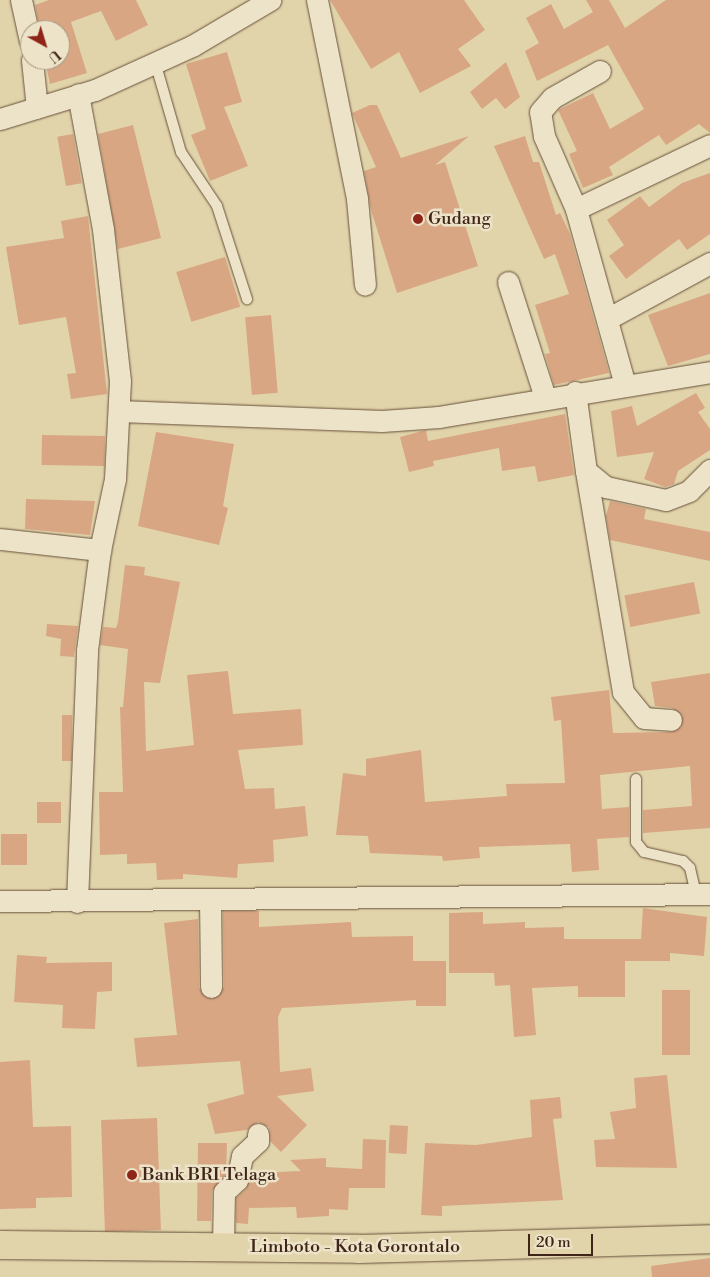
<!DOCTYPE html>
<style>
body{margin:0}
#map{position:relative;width:710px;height:1277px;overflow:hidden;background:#e2d4aa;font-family:"Libre Bodoni",serif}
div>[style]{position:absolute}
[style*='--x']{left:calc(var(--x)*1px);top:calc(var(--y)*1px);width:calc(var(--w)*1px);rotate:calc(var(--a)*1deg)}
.building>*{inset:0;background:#d8a683;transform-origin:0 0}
.roads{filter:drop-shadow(0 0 1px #68513c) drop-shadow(0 0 1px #68513c)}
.lane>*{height:10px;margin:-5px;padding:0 5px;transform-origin:5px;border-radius:5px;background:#ece3c8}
.street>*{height:21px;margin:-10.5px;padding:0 10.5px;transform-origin:10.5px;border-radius:10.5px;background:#ece3c8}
.highway>*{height:28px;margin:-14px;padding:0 14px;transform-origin:14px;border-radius:14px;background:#e2d4aa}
.dots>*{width:14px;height:14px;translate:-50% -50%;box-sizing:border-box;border:2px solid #ece3c8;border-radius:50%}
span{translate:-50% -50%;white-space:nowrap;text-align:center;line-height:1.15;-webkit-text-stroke:5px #ece3c8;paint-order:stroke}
.poi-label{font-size:18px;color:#3f2518}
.left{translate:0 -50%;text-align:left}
.street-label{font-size:18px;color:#3f2518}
.north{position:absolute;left:20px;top:20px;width:50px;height:50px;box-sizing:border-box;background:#ece3c8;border:1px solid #a79782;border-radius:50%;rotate:141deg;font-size:14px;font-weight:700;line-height:20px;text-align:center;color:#3f2518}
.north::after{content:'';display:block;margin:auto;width:18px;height:22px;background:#8f2418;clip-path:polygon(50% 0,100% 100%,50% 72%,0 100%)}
.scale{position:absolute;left:528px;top:1234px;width:65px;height:22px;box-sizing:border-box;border:2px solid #3f2518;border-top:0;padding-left:6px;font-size:15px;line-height:18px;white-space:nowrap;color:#3f2518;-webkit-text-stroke:4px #ece3c8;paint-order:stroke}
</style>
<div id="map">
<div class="building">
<div style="clip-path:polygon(49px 0,136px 0,148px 25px,116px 41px,101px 11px,71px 22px,87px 73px,50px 84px,45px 60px,60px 60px,60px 30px,40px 30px,35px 5px)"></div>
<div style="clip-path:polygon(330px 0,464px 0,485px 30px,458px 49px,471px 66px,420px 93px,399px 52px,371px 69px)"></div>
<div style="clip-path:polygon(586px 0,609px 0,625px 28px,666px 0,710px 0,710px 133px,699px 124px,666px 145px,659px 135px,609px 167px,613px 175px,583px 188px,569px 154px,577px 151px,558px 110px,593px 93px,610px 129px,644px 109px,608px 45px,537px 81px,525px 51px,539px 43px,526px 18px,551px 4px,564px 29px,593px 12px)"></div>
<div style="clip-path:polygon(227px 52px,242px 102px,224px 107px,248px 166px,210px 181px,191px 135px,206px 129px,186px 64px)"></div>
<div style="clip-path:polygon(506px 62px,520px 97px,505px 109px,496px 98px,482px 109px,470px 92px)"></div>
<div style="clip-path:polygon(370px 105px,377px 105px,401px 158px,469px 136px,435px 165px,445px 162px,478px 266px,397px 293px,371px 210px,364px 171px,376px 167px,352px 113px)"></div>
<div style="clip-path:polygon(133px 125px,161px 238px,118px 249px,98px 134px)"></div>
<div style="left:73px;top:134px;width:50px;height:16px;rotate:80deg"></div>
<div style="clip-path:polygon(525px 136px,533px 162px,539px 162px,556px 215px,560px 213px,570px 234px,609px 373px,554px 385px,545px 354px,550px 353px,535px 305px,569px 294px,555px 254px,544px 259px,494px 146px)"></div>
<div style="clip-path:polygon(710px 173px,710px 234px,687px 250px,679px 239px,626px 279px,609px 256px,624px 245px,607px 220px,640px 196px,649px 207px,682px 183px)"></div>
<div style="clip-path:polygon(88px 216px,107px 394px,71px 399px,67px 374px,76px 373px,66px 317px,19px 325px,6px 247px,64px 238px,61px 221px)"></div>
<div style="left:225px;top:257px;width:52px;height:51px;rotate:73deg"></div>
<div style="clip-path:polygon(710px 293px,710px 354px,668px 366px,648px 315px)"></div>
<div style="left:271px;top:315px;width:78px;height:26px;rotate:85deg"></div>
<div style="clip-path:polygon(696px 393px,705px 408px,698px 412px,710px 429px,710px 450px,678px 471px,674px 484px,665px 487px,644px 479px,654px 452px,617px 457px,611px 411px,632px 406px,637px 426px)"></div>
<div style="clip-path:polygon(565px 414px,574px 475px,538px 482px,535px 466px,502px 471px,499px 448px,433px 461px,434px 466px,409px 472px,400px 437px,426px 430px,428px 441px)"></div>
<div style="clip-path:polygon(156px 432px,234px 444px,223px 506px,228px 508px,219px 545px,138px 526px)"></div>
<div style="left:42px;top:435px;width:63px;height:30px;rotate:1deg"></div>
<div style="clip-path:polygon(26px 499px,95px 501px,90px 535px,25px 529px)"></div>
<div style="clip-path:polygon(610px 501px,646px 509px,644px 519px,710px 532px,710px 561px,610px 540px,606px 516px)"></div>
<div style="clip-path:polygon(125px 565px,145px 567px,144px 575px,180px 582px,160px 683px,144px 682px,146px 751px,194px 745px,187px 675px,228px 671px,233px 714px,301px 709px,303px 745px,238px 750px,245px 789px,274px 788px,275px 809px,305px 806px,308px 836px,273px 840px,274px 862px,238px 864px,237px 878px,183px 874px,183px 879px,157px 880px,156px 863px,127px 864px,127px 854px,100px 855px,99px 792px,123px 792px,120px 707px,123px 707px,128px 649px,100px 645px,103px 627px,116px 628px,118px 622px)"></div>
<div style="left:694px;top:582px;width:32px;height:71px;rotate:79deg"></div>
<div style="clip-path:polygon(47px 624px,78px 626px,74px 657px,60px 656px,61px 639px,46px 636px)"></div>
<div style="clip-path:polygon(710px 673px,710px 828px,643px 833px,643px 810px,692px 806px,690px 766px,600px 775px,602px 809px,629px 807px,629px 837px,597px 839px,599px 870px,572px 872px,570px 844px,479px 847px,480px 858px,443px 861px,442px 856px,370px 853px,368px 836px,336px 835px,343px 773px,366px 776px,366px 759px,421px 750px,425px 802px,507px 796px,506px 784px,565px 783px,561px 720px,554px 721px,551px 697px,609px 690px,613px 733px,671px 732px,681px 727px,682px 715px,672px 708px,655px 706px,651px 682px)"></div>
<div style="left:62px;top:715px;width:10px;height:46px"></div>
<div style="left:37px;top:802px;width:24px;height:21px"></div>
<div style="left:27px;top:834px;width:31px;height:26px;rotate:90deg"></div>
<div style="clip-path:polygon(643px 908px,707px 917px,704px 956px,670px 953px,670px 961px,625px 961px,625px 997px,578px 997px,578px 986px,532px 988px,536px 1035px,514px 1037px,510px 985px,495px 986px,494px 973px,449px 973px,449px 913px,483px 912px,483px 924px,525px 922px,525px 928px,564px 927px,564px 939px,641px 939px)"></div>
<div style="clip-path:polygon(223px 911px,259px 911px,259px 927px,351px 922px,352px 937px,413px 936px,413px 961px,446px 961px,446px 1006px,416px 1006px,416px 1000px,282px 1008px,278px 1017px,280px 1072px,311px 1068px,314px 1091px,277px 1096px,307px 1125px,281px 1152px,270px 1141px,269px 1127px,258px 1122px,247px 1130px,215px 1134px,207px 1104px,244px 1094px,240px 1061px,137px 1067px,134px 1038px,177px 1035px,164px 923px,198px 919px,199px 988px,212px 999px,224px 987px)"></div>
<div style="clip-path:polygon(17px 955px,47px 957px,46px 963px,112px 962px,112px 991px,97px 992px,95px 1029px,62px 1028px,63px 1005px,14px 1002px)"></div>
<div style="left:662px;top:990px;width:28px;height:65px"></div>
<div style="clip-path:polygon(30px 1060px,33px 1127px,71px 1126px,72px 1197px,36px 1198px,36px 1208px,0 1209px,0 1062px)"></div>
<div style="clip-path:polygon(667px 1075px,677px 1168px,596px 1167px,594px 1140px,615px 1139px,610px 1112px,636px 1108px,634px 1078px)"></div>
<div style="clip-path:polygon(560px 1097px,562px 1118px,553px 1119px,563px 1200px,442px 1206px,442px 1216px,421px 1215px,425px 1143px,476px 1145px,532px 1137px,530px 1100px)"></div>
<div style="left:157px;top:1118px;width:112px;height:56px;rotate:88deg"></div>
<div style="left:390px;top:1125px;width:18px;height:28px;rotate:3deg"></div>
<div style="clip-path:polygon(363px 1139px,386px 1140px,385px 1188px,349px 1188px,348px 1210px,329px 1209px,329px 1216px,297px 1218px,296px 1207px,249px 1208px,248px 1224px,236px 1223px,236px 1198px,246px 1189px,251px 1173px,301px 1171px,290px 1160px,326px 1158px,326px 1167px,362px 1169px)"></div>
<div style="clip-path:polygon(198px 1143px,227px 1143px,226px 1174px,212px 1191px,211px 1221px,197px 1221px)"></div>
<div style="clip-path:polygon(710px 1258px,710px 1277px,652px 1277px,651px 1266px)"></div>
</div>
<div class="roads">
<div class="lane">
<div style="--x:155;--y:62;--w:94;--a:73.9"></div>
<div style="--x:181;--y:152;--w:65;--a:56.3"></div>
<div style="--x:217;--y:206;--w:98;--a:72.1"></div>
<div style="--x:636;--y:779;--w:63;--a:90"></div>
<div style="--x:636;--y:842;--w:13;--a:51"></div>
<div style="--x:644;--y:852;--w:40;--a:13"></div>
<div style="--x:683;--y:861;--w:10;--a:45"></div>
<div style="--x:690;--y:868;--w:27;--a:77"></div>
</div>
<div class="street">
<div style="--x:21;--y:0;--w:42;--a:77.6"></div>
<div style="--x:317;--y:0;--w:203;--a:78.6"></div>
<div style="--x:357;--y:199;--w:86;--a:84.7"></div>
<div style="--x:32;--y:60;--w:48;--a:84.1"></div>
<div style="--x:0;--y:119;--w:99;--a:-17"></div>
<div style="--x:95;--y:90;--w:107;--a:-24.4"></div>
<div style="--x:192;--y:46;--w:91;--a:-30.5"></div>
<div style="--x:576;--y:209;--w:80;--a:-113.7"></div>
<div style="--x:544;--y:136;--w:24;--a:-99"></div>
<div style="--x:540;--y:112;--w:18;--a:-49"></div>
<div style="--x:552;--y:98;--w:55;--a:-29.4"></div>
<div style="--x:508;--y:282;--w:121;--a:72.2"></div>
<div style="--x:609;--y:318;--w:115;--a:-28.6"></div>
<div style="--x:625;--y:385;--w:183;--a:-105.6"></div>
<div style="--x:576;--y:209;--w:148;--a:-25.5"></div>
<div style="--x:575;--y:392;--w:80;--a:82.1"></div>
<div style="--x:586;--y:471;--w:26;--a:39"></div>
<div style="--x:606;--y:487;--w:61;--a:12.2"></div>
<div style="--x:666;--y:500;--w:25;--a:-21"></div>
<div style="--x:689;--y:491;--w:30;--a:-45"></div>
<div style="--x:119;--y:411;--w:263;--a:2.2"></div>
<div style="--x:382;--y:421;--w:57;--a:-4"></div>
<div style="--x:439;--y:417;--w:275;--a:-9.4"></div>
<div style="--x:586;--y:471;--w:224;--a:80.5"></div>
<div style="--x:623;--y:692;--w:33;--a:51"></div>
<div style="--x:644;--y:718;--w:27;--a:4"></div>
<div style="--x:0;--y:539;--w:101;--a:6.3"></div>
<div style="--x:210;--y:899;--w:88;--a:89.3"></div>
<div style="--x:0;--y:901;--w:710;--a:-0.56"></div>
<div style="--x:77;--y:902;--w:252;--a:-87.7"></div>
<div style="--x:87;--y:650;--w:101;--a:-82.6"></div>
<div style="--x:100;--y:550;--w:73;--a:-78.1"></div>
<div style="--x:115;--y:479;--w:98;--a:-87.1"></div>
<div style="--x:120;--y:381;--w:153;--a:-96.4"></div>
<div style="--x:103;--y:229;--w:137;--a:-100.5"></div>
<div style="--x:223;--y:1247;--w:55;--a:-89"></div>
<div style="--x:224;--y:1192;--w:18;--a:-43"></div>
<div style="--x:237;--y:1180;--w:25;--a:-78"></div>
<div style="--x:242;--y:1156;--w:22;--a:-43"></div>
<div style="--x:258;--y:1141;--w:7;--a:-90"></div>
</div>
<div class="highway">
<div style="--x:0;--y:1245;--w:359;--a:0.6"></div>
<div style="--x:359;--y:1249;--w:351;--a:-1.6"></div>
</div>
</div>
<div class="dots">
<div style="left:418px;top:219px;background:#8f2418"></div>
<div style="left:132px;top:1175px;background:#8f2418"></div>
</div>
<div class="poi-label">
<span class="left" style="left:428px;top:219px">Gudang</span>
<span class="left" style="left:142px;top:1175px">Bank BRI Telaga</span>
</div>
<div class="street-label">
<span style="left:355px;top:1247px">Limboto - Kota Gorontalo</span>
</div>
<div class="north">U</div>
<div class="scale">20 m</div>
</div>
